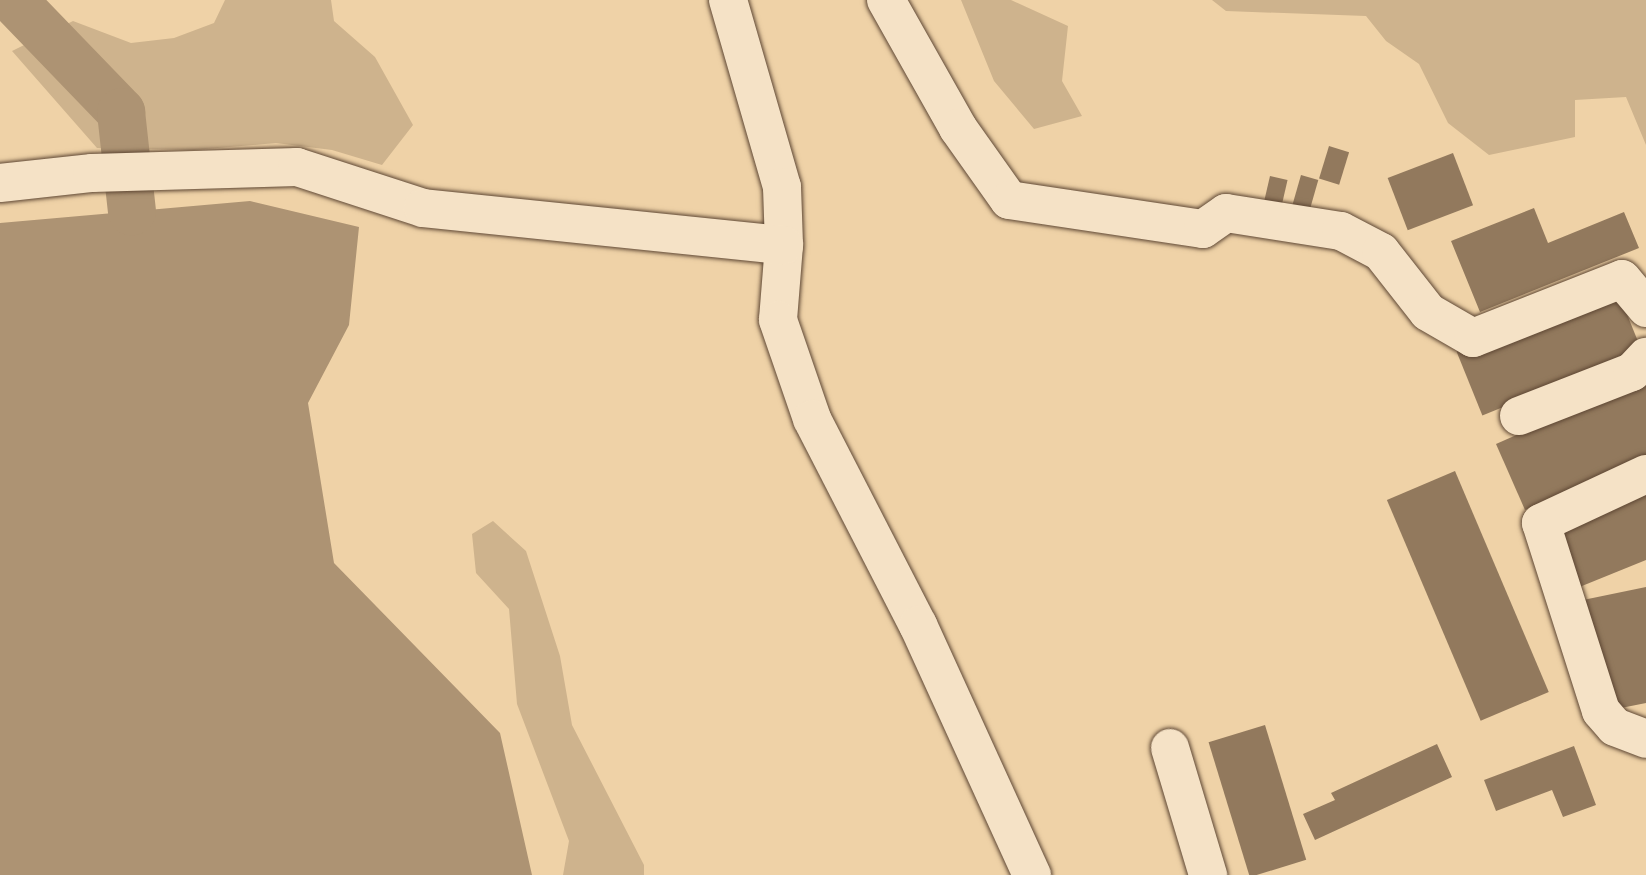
<!DOCTYPE html>
<style>
body{margin:0}
#map{position:relative;width:1646px;height:875px;overflow:hidden;background:#efd2a7;font-family:Vollkorn,serif}
div>[style]{position:absolute}
[style*='--x']{left:calc(var(--x)*1px);top:calc(var(--y)*1px);width:calc(var(--w)*1px);rotate:calc(var(--a)*1deg)}
.green>*{inset:0;background:#ceb38d}
.water>*{inset:0;background:#ad9373}
.river>*{height:48px;margin:-24px;padding:0 24px;transform-origin:24px;border-radius:24px;background:#ad9373}
.building>*{inset:0;background:#92795d;transform-origin:0 0}
.roads{filter:drop-shadow(0 0 2px #5e4734) drop-shadow(0 0 2px #5e4734)}
.minor>*{height:38px;margin:-19px;padding:0 19px;transform-origin:19px;border-radius:19px;background:#f5e2c6}
span{translate:-50% -50%;white-space:nowrap;text-align:center;line-height:1.15;-webkit-text-stroke:8px #f5e2c6;paint-order:stroke}
</style>
<div id="map">
<div class="green">
<div style="clip-path:polygon(0 0,45px 0,0 17px)"></div>
<div style="clip-path:polygon(225px 0,331px 0,334px 21px,375px 57px,413px 125px,382px 165px,332px 150px,276px 143px,194px 150px,97px 148px,12px 51px,73px 21px,131px 43px,174px 38px,214px 23px)"></div>
<div style="clip-path:polygon(961px 0,1011px 0,1068px 26px,1062px 81px,1082px 116px,1034px 129px,994px 81px)"></div>
<div style="clip-path:polygon(1212px 0,1646px 0,1646px 145px,1626px 97px,1575px 100px,1575px 137px,1489px 155px,1448px 123px,1419px 64px,1386px 41px,1366px 16px,1226px 11px)"></div>
<div style="clip-path:polygon(493px 521px,526px 551px,560px 656px,572px 725px,644px 865px,644px 875px,563px 875px,569px 841px,517px 704px,509px 609px,476px 573px,472px 534px)"></div>
</div>
<div class="water">
<div style="clip-path:polygon(250px 201px,359px 227px,349px 325px,308px 403px,334px 563px,500px 733px,532px 875px,0 875px,0 223px)"></div>
</div>
<div class="river">
<div style="--x:13;--y:0;--w:156;--a:46"></div>
<div style="--x:121;--y:112;--w:100;--a:83.7"></div>
</div>
<div class="building">
<div style="left:1329px;top:146px;width:21px;height:34px;rotate:17deg"></div>
<div style="left:1453px;top:153px;width:56px;height:70px;rotate:69deg"></div>
<div style="left:1301px;top:175px;width:18px;height:32px;rotate:16deg"></div>
<div style="left:1270px;top:176px;width:18px;height:25px;rotate:13deg"></div>
<div style="clip-path:polygon(1534px 208px,1548px 243px,1624px 212px,1639px 248px,1480px 312px,1451px 241px)"></div>
<div style="left:1616px;top:287px;width:69px;height:172px;rotate:68deg"></div>
<div style="clip-path:polygon(1646px 378px,1646px 456px,1525px 510px,1496px 444px)"></div>
<div style="left:1455px;top:471px;width:240px;height:74px;rotate:67deg"></div>
<div style="clip-path:polygon(1646px 487px,1646px 560px,1577px 588px,1552px 525px)"></div>
<div style="clip-path:polygon(1646px 587px,1646px 703px,1606px 711px,1583px 600px)"></div>
<div style="left:1265px;top:725px;width:141px;height:59px;rotate:73deg"></div>
<div style="clip-path:polygon(1437px 744px,1452px 777px,1315px 840px,1303px 814px,1335px 800px,1331px 793px)"></div>
<div style="clip-path:polygon(1574px 746px,1596px 805px,1563px 817px,1552px 790px,1496px 811px,1484px 780px)"></div>
</div>
<div class="roads">
<div class="minor">
<div style="--x:728;--y:0;--w:195;--a:73.9"></div>
<div style="--x:782;--y:187;--w:58;--a:88"></div>
<div style="--x:784;--y:245;--w:75;--a:94.6"></div>
<div style="--x:778;--y:320;--w:105;--a:71"></div>
<div style="--x:812;--y:419;--w:232;--a:62.8"></div>
<div style="--x:918;--y:625;--w:275;--a:65.5"></div>
<div style="--x:886;--y:0;--w:147;--a:60.6"></div>
<div style="--x:958;--y:128;--w:88;--a:54.7"></div>
<div style="--x:1009;--y:200;--w:196;--a:8.5"></div>
<div style="--x:1203;--y:229;--w:28;--a:-35"></div>
<div style="--x:1226;--y:213;--w:116;--a:8.9"></div>
<div style="--x:1341;--y:231;--w:45;--a:27.7"></div>
<div style="--x:1381;--y:252;--w:76;--a:51.9"></div>
<div style="--x:1428;--y:312;--w:52;--a:30"></div>
<div style="--x:1473;--y:338;--w:160;--a:-21.6"></div>
<div style="--x:1622;--y:279;--w:38;--a:50"></div>
<div style="--x:0;--y:183;--w:93;--a:-6.2"></div>
<div style="--x:92;--y:173;--w:205;--a:-1.7"></div>
<div style="--x:297;--y:167;--w:133;--a:18"></div>
<div style="--x:423;--y:208;--w:363;--a:5.9"></div>
<div style="--x:1519;--y:416;--w:121;--a:-21.3"></div>
<div style="--x:1632;--y:372;--w:21;--a:-47"></div>
<div style="--x:1646;--y:474;--w:116;--a:155"></div>
<div style="--x:1541;--y:523;--w:197;--a:72.3"></div>
<div style="--x:1601;--y:711;--w:21;--a:49"></div>
<div style="--x:1615;--y:727;--w:33;--a:21"></div>
<div style="--x:1170;--y:748;--w:133;--a:73.3"></div>
</div>
</div>
</div>
